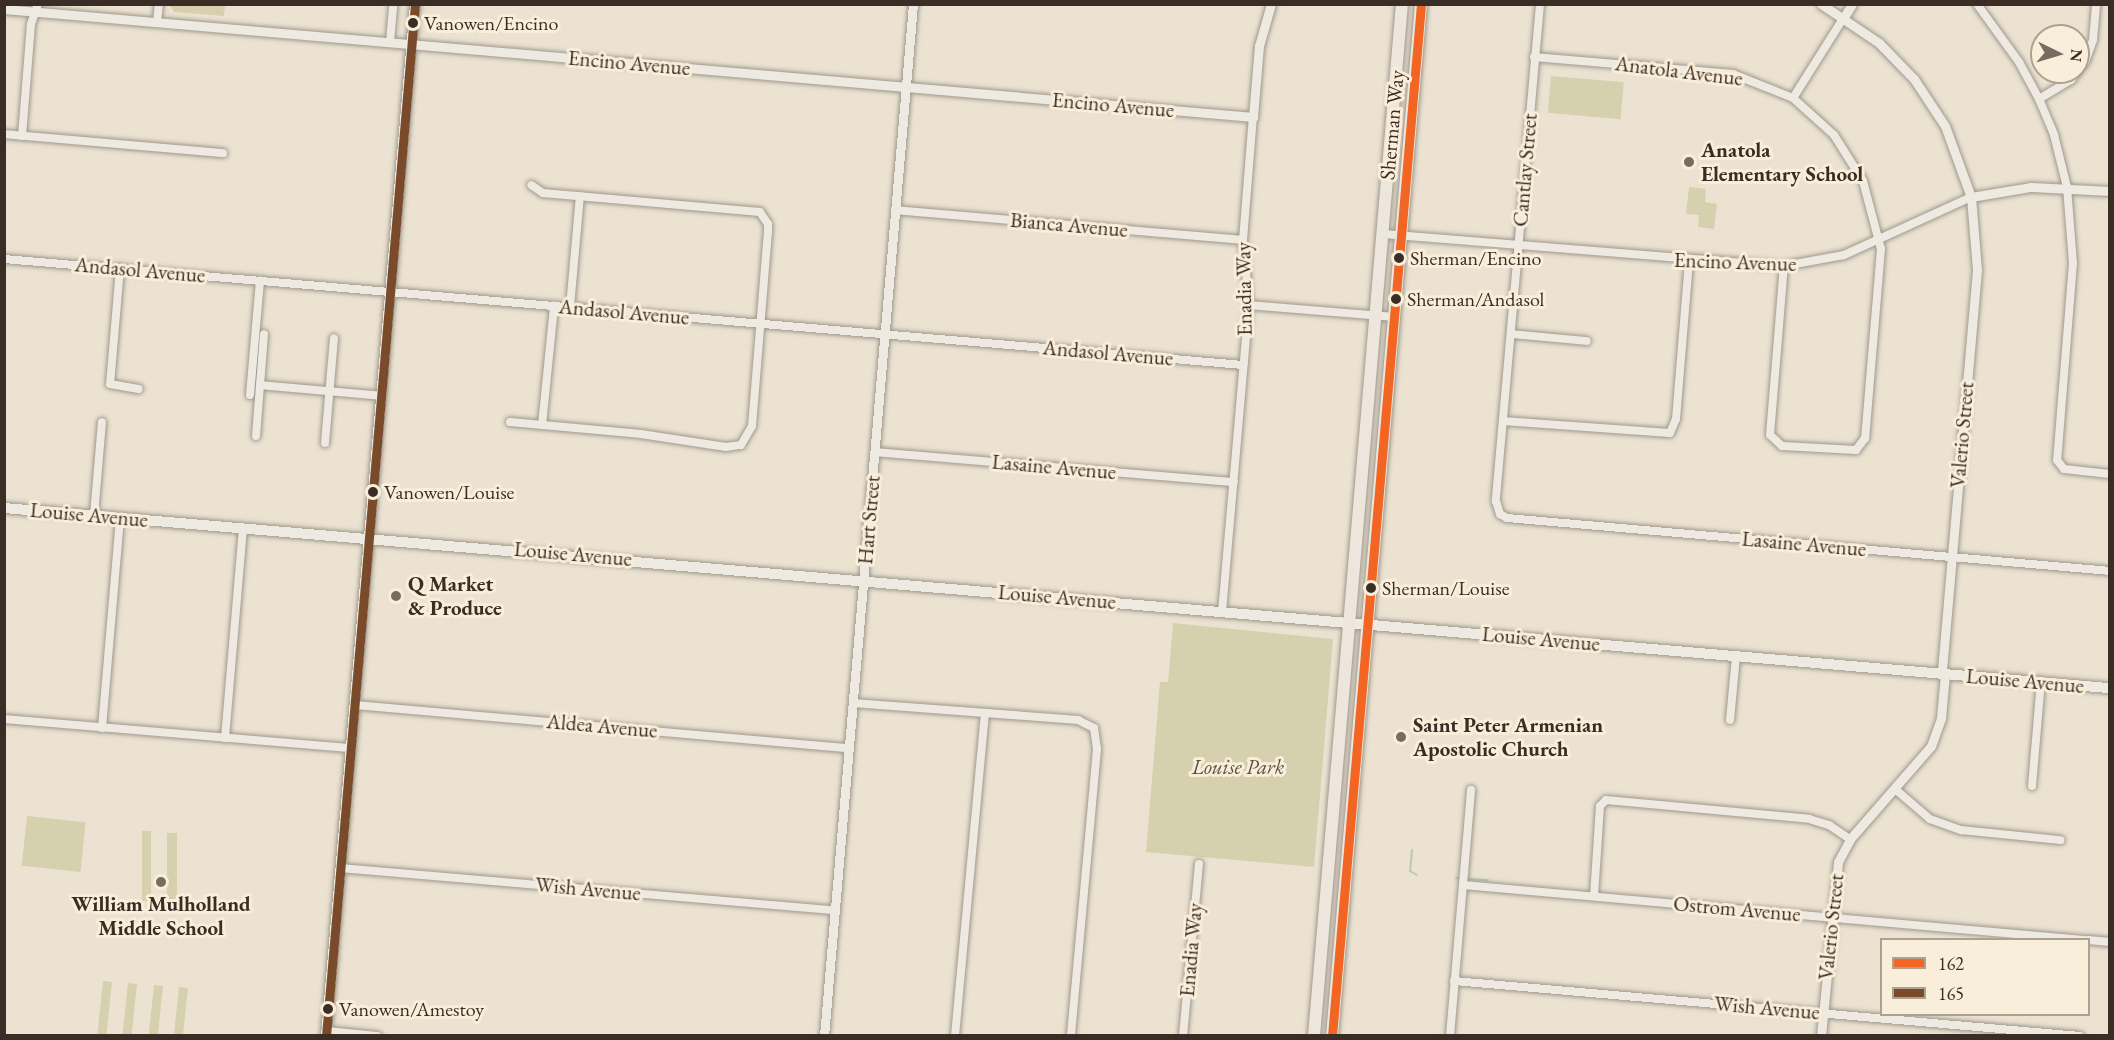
<!DOCTYPE html>
<style>
body{margin:0}
#map{position:relative;width:2114px;height:1040px;overflow:hidden;background:#ebe2d1;font-family:"EB Garamond",serif}
div>[style]{position:absolute}
[style*='--x']{left:calc(var(--x)*1px);top:calc(var(--y)*1px);width:calc(var(--w)*1px);rotate:calc(var(--a)*1deg)}
.green>*{inset:0;background:#d5d0ad;transform-origin:0 0}
.stream>*{height:2px;margin:-1px;padding:0 1px;transform-origin:1px;border-radius:1px;background:#b4cabb}
.roads{filter:drop-shadow(0 0 2px #9f988d) drop-shadow(0 0 2px #9f988d)}
.minor>*{height:8px;margin:-4px;padding:0 4px;transform-origin:4px;border-radius:4px;background:#eeeae1}
.tertiary>*{height:9px;margin:-4.5px;padding:0 4.5px;transform-origin:4.5px;border-radius:4.5px;background:#eeeae1}
.secondary>*{height:10px;margin:-5px;padding:0 5px;transform-origin:5px;border-radius:5px;background:#eeeae1}
.primary>*{height:12px;margin:-6px;padding:0 6px;transform-origin:6px;border-radius:6px;background:#ece6dc}
.bus-1>*{height:9px;margin:-4.5px;padding:0 4.5px;transform-origin:4.5px;border-radius:4.5px;background:#f26522}
.bus-2>*{height:9px;margin:-4.5px;padding:0 4.5px;transform-origin:4.5px;border-radius:4.5px;background:#7a4b2a}
.dots>*{width:16px;height:16px;translate:-50% -50%;box-sizing:border-box;border:3px solid #f9eeda;border-radius:50%}
span{translate:-50% -50%;white-space:nowrap;text-align:center;line-height:1.15;-webkit-text-stroke:6px #f9eeda;paint-order:stroke}
.bus-label{font-size:20px;color:#3a2d25}
.left{translate:0 -50%;text-align:left}
.street-label{font-size:21px;color:#3a2d25}
.poi-label{font-size:21px;color:#3a2d25;font-weight:700}
.park-label{font-size:21px;color:#5c5240;font-style:italic}
.frame{position:absolute;inset:0;border:6px solid #3a2d25;pointer-events:none}
.legend{position:absolute;left:1880px;top:938px;width:210px;height:78px;box-sizing:border-box;background:#f9eeda;border:2px solid #ada192;margin:0;padding:8px 10px;list-style:none;font-size:18px;color:#3a2d25}
.legend li{display:flex;align-items:center;gap:12px;height:30px}
.legend b{width:30px;border:2px solid #ada192}
.north{position:absolute;left:2030px;top:24px;width:60px;height:60px;box-sizing:border-box;background:#f9eeda;border:2px solid #ada192;border-radius:50%;rotate:95deg;font-size:16px;font-weight:700;line-height:24px;text-align:center;color:#3a2d25}
.north::after{content:'';display:block;margin:auto;width:21px;height:27px;background:#786c61;clip-path:polygon(50% 0,100% 100%,50% 72%,0 100%)}
</style>
<div id="map">
<div class="green">
<div style="clip-path:polygon(170px 5px,225px 5px,224px 16px,174px 12px)"></div>
<div style="left:1551px;top:76px;width:73px;height:37px;rotate:5deg"></div>
<div style="clip-path:polygon(1689px 187px,1706px 189px,1705px 202px,1717px 204px,1714px 229px,1698px 227px,1699px 215px,1686px 214px)"></div>
<div style="clip-path:polygon(1173px 623px,1333px 639px,1314px 867px,1146px 852px,1160px 682px,1168px 682px)"></div>
<div style="left:27px;top:816px;width:59px;height:50px;rotate:6deg"></div>
<div style="left:142px;top:831px;width:9px;height:70px"></div>
<div style="left:167px;top:833px;width:10px;height:70px"></div>
<div style="left:103px;top:981px;width:9px;height:54px;rotate:6deg"></div>
<div style="left:128px;top:983px;width:9px;height:52px;rotate:6deg"></div>
<div style="left:154px;top:985px;width:9px;height:50px;rotate:6deg"></div>
<div style="left:179px;top:987px;width:9px;height:48px;rotate:6deg"></div>
</div>
<div class="stream">
<div style="--x:1412;--y:850;--w:21;--a:95"></div>
<div style="--x:1410;--y:871;--w:8;--a:30"></div>
<div style="--x:1456;--y:878;--w:32;--a:4"></div>
</div>
<div class="roads">
<div class="minor">
<div style="--x:1540;--y:4;--w:499;--a:95.1"></div>
<div style="--x:1496;--y:501;--w:14;--a:73"></div>
<div style="--x:1500;--y:514;--w:8;--a:30"></div>
<div style="--x:1507;--y:518;--w:605;--a:5.02"></div>
<div style="--x:1977;--y:4;--w:72;--a:54.1"></div>
<div style="--x:2019;--y:62;--w:42;--a:61.6"></div>
<div style="--x:2039;--y:99;--w:39;--a:67"></div>
<div style="--x:2054;--y:135;--w:54;--a:76"></div>
<div style="--x:2067;--y:187;--w:76;--a:85.5"></div>
<div style="--x:2073;--y:263;--w:198;--a:94.6"></div>
<div style="--x:2057;--y:460;--w:11;--a:52"></div>
<div style="--x:2064;--y:469;--w:46;--a:6.2"></div>
<div style="--x:157;--y:22;--w:18;--a:-84"></div>
<div style="--x:390;--y:42;--w:38;--a:-85"></div>
<div style="--x:1534;--y:57;--w:200;--a:4.9"></div>
<div style="--x:1733;--y:74;--w:65;--a:21.8"></div>
<div style="--x:1793;--y:98;--w:55;--a:42.1"></div>
<div style="--x:1834;--y:135;--w:54;--a:57.8"></div>
<div style="--x:1863;--y:181;--w:70;--a:75.2"></div>
<div style="--x:1881;--y:249;--w:190;--a:94.8"></div>
<div style="--x:1865;--y:438;--w:15;--a:127"></div>
<div style="--x:1856;--y:450;--w:74;--a:-176.9"></div>
<div style="--x:1782;--y:446;--w:16;--a:-137"></div>
<div style="--x:1770;--y:435;--w:170;--a:-85.3"></div>
<div style="--x:1793;--y:98;--w:96;--a:-57.8"></div>
<div style="--x:2039;--y:99;--w:37;--a:-31"></div>
<div style="--x:2071;--y:80;--w:23;--a:-52"></div>
<div style="--x:2085;--y:62;--w:23;--a:-70"></div>
<div style="--x:2093;--y:40;--w:36;--a:-85"></div>
<div style="--x:4;--y:134;--w:220;--a:5"></div>
<div style="--x:22;--y:136;--w:112;--a:-85.4"></div>
<div style="--x:31;--y:24;--w:21;--a:-71"></div>
<div style="--x:895;--y:210;--w:349;--a:4.9"></div>
<div style="--x:1383;--y:234;--w:402;--a:4.6"></div>
<div style="--x:1784;--y:266;--w:61;--a:-10.4"></div>
<div style="--x:1844;--y:255;--w:140;--a:-24.5"></div>
<div style="--x:4;--y:259;--w:1244;--a:4.89"></div>
<div style="--x:120;--y:268;--w:116;--a:94.9"></div>
<div style="--x:110;--y:384;--w:29;--a:10"></div>
<div style="--x:1249;--y:305;--w:145;--a:4.7"></div>
<div style="--x:570;--y:307;--w:111;--a:-84.9"></div>
<div style="--x:1511;--y:334;--w:76;--a:5.3"></div>
<div style="--x:260;--y:385;--w:123;--a:5.1"></div>
<div style="--x:250;--y:395;--w:115;--a:-85"></div>
<div style="--x:1503;--y:421;--w:167;--a:4.1"></div>
<div style="--x:1670;--y:433;--w:15;--a:-67"></div>
<div style="--x:1676;--y:419;--w:159;--a:-85.3"></div>
<div style="--x:510;--y:422;--w:132;--a:5.2"></div>
<div style="--x:641;--y:434;--w:86;--a:8.7"></div>
<div style="--x:726;--y:447;--w:15;--a:-8"></div>
<div style="--x:741;--y:445;--w:22;--a:-60"></div>
<div style="--x:752;--y:426;--w:195;--a:-85.3"></div>
<div style="--x:768;--y:232;--w:8;--a:-90"></div>
<div style="--x:768;--y:224;--w:14;--a:-124"></div>
<div style="--x:760;--y:212;--w:218;--a:-175"></div>
<div style="--x:543;--y:193;--w:14;--a:-146"></div>
<div style="--x:542;--y:425;--w:120;--a:-84.2"></div>
<div style="--x:256;--y:436;--w:102;--a:-85.5"></div>
<div style="--x:325;--y:443;--w:105;--a:-85.1"></div>
<div style="--x:875;--y:452;--w:360;--a:4.8"></div>
<div style="--x:94;--y:515;--w:93;--a:-85.1"></div>
<div style="--x:1222;--y:612;--w:308;--a:-85"></div>
<div style="--x:1249;--y:305;--w:65;--a:-95.3"></div>
<div style="--x:1243;--y:240;--w:123;--a:-85.4"></div>
<div style="--x:853;--y:703;--w:226;--a:4.3"></div>
<div style="--x:1078;--y:720;--w:18;--a:27"></div>
<div style="--x:1094;--y:728;--w:21;--a:82"></div>
<div style="--x:1097;--y:749;--w:288;--a:95.2"></div>
<div style="--x:355;--y:705;--w:495;--a:5"></div>
<div style="--x:4;--y:719;--w:349;--a:4.8"></div>
<div style="--x:1730;--y:720;--w:64;--a:-84.6"></div>
<div style="--x:102;--y:728;--w:211;--a:-85.1"></div>
<div style="--x:225;--y:738;--w:211;--a:-85.1"></div>
<div style="--x:2032;--y:786;--w:104;--a:-85.1"></div>
<div style="--x:1895;--y:789;--w:46;--a:40.6"></div>
<div style="--x:1930;--y:819;--w:33;--a:20"></div>
<div style="--x:1961;--y:830;--w:100;--a:5.8"></div>
<div style="--x:341;--y:868;--w:495;--a:4.9"></div>
<div style="--x:1463;--y:885;--w:623;--a:5.06"></div>
<div style="--x:1594;--y:896;--w:90;--a:-86.2"></div>
<div style="--x:1600;--y:806;--w:8;--a:-45"></div>
<div style="--x:1606;--y:800;--w:204;--a:5.3"></div>
<div style="--x:1809;--y:819;--w:21;--a:17"></div>
<div style="--x:1829;--y:825;--w:25;--a:34"></div>
<div style="--x:2088;--y:940;--w:22;--a:5"></div>
<div style="--x:1454;--y:981;--w:628;--a:5.02"></div>
<div style="--x:955;--y:1036;--w:323;--a:-84.7"></div>
<div style="--x:1183;--y:1036;--w:173;--a:-84.7"></div>
<div style="--x:1450;--y:1036;--w:247;--a:-85.1"></div>
</div>
<div class="tertiary">
<div style="--x:1821;--y:4;--w:70;--a:33.9"></div>
<div style="--x:1879;--y:43;--w:50;--a:45.8"></div>
<div style="--x:1914;--y:79;--w:56;--a:56.6"></div>
<div style="--x:1945;--y:126;--w:76;--a:69.9"></div>
<div style="--x:1971;--y:197;--w:73;--a:85.3"></div>
<div style="--x:1977;--y:270;--w:406;--a:95"></div>
<div style="--x:4;--y:9;--w:1254;--a:4.94"></div>
<div style="--x:1253;--y:117;--w:71;--a:-85.2"></div>
<div style="--x:1259;--y:46;--w:44;--a:-74.1"></div>
<div style="--x:1844;--y:17;--w:15;--a:-58"></div>
<div style="--x:1971;--y:197;--w:61;--a:-9.5"></div>
<div style="--x:2031;--y:187;--w:79;--a:2.9"></div>
<div style="--x:326;--y:1031;--w:51;--a:5.6"></div>
<div style="--x:824;--y:1036;--w:1036;--a:-85.07"></div>
<div style="--x:1821;--y:1036;--w:175;--a:-84.4"></div>
<div style="--x:1838;--y:862;--w:26;--a:-62"></div>
<div style="--x:1850;--y:839;--w:123;--a:-48.9"></div>
<div style="--x:1931;--y:746;--w:30;--a:-70"></div>
<div style="--x:1941;--y:718;--w:44;--a:-84.8"></div>
</div>
<div class="secondary">
<div style="--x:4;--y:508;--w:2114;--a:4.89"></div>
<div style="--x:326;--y:1036;--w:1036;--a:-85.07"></div>
</div>
<div class="primary">
<div style="--x:1314;--y:1036;--w:1036;--a:-85.13"></div>
<div style="--x:1332;--y:1036;--w:1036;--a:-85.07"></div>
</div>
</div>
<div class="bus-1">
<div style="--x:1332;--y:1036;--w:1036;--a:-85.07"></div>
</div>
<div class="bus-2">
<div style="--x:326;--y:1036;--w:1036;--a:-85.07"></div>
</div>
<div class="dots">
<div style="left:413px;top:23px;background:#3a2d25"></div>
<div style="left:1689px;top:162px;background:#786c61"></div>
<div style="left:1399px;top:258px;background:#3a2d25"></div>
<div style="left:1396px;top:299px;background:#3a2d25"></div>
<div style="left:373px;top:492px;background:#3a2d25"></div>
<div style="left:1371px;top:588px;background:#3a2d25"></div>
<div style="left:396px;top:596px;background:#786c61"></div>
<div style="left:1401px;top:737px;background:#786c61"></div>
<div style="left:161px;top:882px;background:#786c61"></div>
<div style="left:328px;top:1009px;background:#3a2d25"></div>
</div>
<div class="bus-label">
<span class="left" style="left:424px;top:23px">Vanowen/Encino</span>
<span class="left" style="left:1410px;top:258px">Sherman/Encino</span>
<span class="left" style="left:1407px;top:299px">Sherman/Andasol</span>
<span class="left" style="left:384px;top:492px">Vanowen/Louise</span>
<span class="left" style="left:1382px;top:588px">Sherman/Louise</span>
<span class="left" style="left:339px;top:1009px">Vanowen/Amestoy</span>
</div>
<div class="street-label">
<span style="left:629px;top:63px;rotate:5deg">Encino Avenue</span>
<span style="left:1679px;top:71px;rotate:7deg">Anatola Avenue</span>
<span style="left:1113px;top:105px;rotate:5deg">Encino Avenue</span>
<span style="left:1392px;top:125px;rotate:-85deg">Sherman Way</span>
<span style="left:1525px;top:170px;rotate:-85deg">Cantlay Street</span>
<span style="left:1069px;top:225px;rotate:5deg">Bianca Avenue</span>
<span style="left:1735px;top:262px;rotate:2deg">Encino Avenue</span>
<span style="left:140px;top:270px;rotate:5deg">Andasol Avenue</span>
<span style="left:1244px;top:289px;rotate:-91deg">Enadia Way</span>
<span style="left:624px;top:312px;rotate:5deg">Andasol Avenue</span>
<span style="left:1108px;top:353px;rotate:5deg">Andasol Avenue</span>
<span style="left:1962px;top:435px;rotate:-85deg">Valerio Street</span>
<span style="left:1054px;top:467px;rotate:5deg">Lasaine Avenue</span>
<span style="left:89px;top:515px;rotate:5deg">Louise Avenue</span>
<span style="left:869px;top:520px;rotate:-85deg">Hart Street</span>
<span style="left:1804px;top:544px;rotate:5deg">Lasaine Avenue</span>
<span style="left:573px;top:554px;rotate:5deg">Louise Avenue</span>
<span style="left:1057px;top:597px;rotate:5deg">Louise Avenue</span>
<span style="left:1541px;top:639px;rotate:5deg">Louise Avenue</span>
<span style="left:2025px;top:681px;rotate:5deg">Louise Avenue</span>
<span style="left:602px;top:726px;rotate:5deg">Aldea Avenue</span>
<span style="left:588px;top:889px;rotate:5deg">Wish Avenue</span>
<span style="left:1737px;top:909px;rotate:5deg">Ostrom Avenue</span>
<span style="left:1831px;top:927px;rotate:-84deg">Valerio Street</span>
<span style="left:1191px;top:950px;rotate:-85deg">Enadia Way</span>
<span style="left:1767px;top:1008px;rotate:5deg">Wish Avenue</span>
</div>
<div class="poi-label">
<span class="left" style="left:1701px;top:162px">Anatola<br>Elementary School</span>
<span class="left" style="left:408px;top:596px">Q Market<br>&amp; Produce</span>
<span class="left" style="left:1413px;top:737px">Saint Peter Armenian<br>Apostolic Church</span>
<span style="left:161px;top:916px">William Mulholland<br>Middle School</span>
</div>
<div class="park-label">
<span style="left:1238px;top:767px">Louise Park</span>
</div>
<div class="frame"></div>
<ul class="legend">
<li><b style="height:8px;background:#f26522"></b>162</li>
<li><b style="height:8px;background:#7a4b2a"></b>165</li>
</ul>
<div class="north">N</div>
</div>
